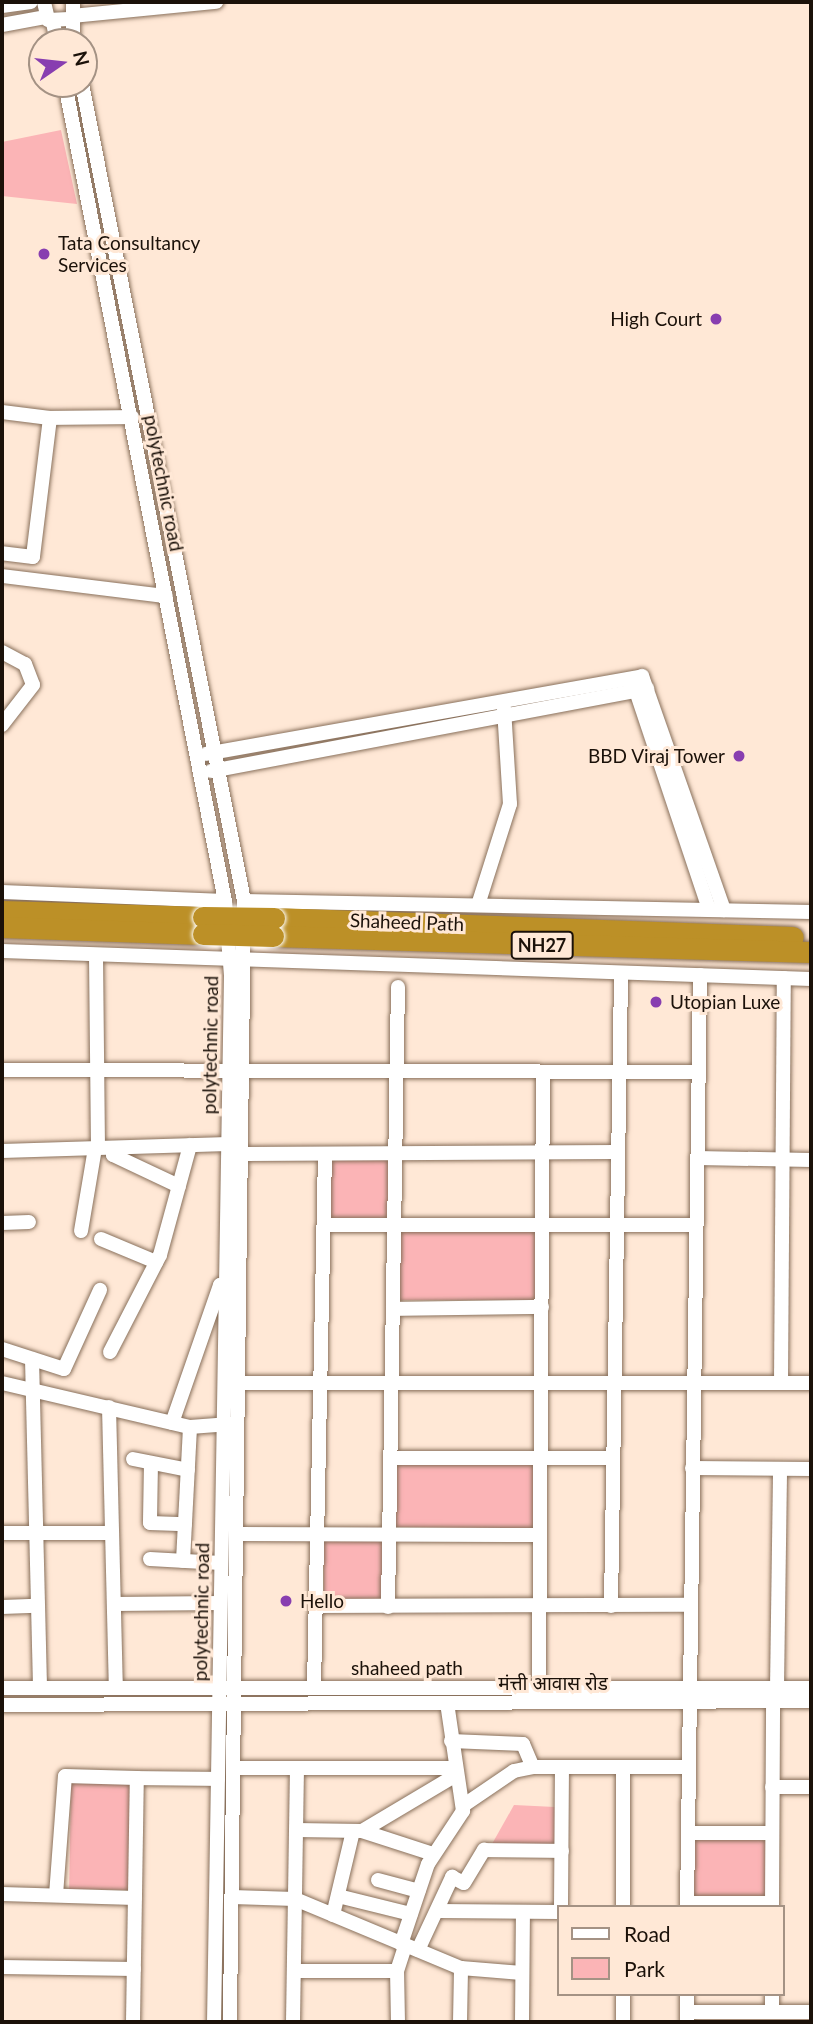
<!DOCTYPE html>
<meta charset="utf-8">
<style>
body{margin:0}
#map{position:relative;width:813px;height:2024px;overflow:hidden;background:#ffe8d6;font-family:Lato,"Noto Sans Devanagari",sans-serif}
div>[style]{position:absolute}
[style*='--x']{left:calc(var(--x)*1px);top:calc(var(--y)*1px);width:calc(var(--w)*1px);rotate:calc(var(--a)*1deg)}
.green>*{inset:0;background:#fbb4b6;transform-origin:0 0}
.roads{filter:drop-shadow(0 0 2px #89705b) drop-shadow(0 0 2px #89705b)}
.minor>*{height:14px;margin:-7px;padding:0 7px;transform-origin:7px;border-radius:7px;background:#fff}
.highway>*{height:21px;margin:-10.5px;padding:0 10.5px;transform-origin:10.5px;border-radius:10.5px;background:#bc9027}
.bridges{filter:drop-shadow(0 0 2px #fff) drop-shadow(0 0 2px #fff)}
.highway-bridge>*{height:21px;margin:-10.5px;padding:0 10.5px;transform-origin:10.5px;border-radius:10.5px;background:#bc9027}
.dots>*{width:19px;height:19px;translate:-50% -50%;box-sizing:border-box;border:4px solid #ffe8d6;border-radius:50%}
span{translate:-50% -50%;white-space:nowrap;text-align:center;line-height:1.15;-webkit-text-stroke:6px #ffe8d6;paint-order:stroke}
.shield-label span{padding:2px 5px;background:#ffe8d6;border:2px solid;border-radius:5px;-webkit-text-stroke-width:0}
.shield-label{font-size:18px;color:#1b1109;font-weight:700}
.poi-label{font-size:19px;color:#1b1109}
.left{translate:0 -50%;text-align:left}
.right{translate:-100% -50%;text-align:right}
.street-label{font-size:19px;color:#1b1109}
.frame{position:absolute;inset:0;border:4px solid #1b1109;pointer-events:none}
.legend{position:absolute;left:557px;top:1905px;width:228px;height:91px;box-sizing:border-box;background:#ffe8d6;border:2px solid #a49284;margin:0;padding:9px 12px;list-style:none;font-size:21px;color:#1b1109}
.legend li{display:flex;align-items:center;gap:14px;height:35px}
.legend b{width:35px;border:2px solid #a49284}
.north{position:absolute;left:28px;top:28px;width:70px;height:70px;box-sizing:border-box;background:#ffe8d6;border:2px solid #a49284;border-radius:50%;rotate:76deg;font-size:19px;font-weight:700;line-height:28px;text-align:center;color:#1b1109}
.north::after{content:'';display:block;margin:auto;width:24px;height:32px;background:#883eb0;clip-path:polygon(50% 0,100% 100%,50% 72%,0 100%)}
</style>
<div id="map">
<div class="green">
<div style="clip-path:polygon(61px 130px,77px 204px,2px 196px,2px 142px)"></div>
<div style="left:329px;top:1159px;width:59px;height:59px"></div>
<div style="left:400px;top:1231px;width:138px;height:69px"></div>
<div style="left:397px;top:1462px;width:137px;height:65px;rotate:1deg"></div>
<div style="left:324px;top:1541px;width:59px;height:59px"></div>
<div style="left:71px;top:1783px;width:60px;height:106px;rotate:1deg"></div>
<div style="clip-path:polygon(514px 1805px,555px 1807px,555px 1844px,492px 1844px)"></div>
<div style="left:695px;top:1839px;width:71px;height:58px;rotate:1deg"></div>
</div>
<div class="roads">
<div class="minor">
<div style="--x:44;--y:2;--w:18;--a:77"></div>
<div style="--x:48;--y:20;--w:21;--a:-3"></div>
<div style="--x:73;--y:2;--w:40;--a:90"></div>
<div style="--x:2;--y:6;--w:29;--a:-8"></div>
<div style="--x:72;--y:16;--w:145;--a:-5.6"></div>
<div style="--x:53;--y:23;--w:19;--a:78"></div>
<div style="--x:2;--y:25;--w:45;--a:-10.3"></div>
<div style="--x:65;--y:84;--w:833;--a:78.92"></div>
<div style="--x:225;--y:901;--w:75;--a:85.4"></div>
<div style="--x:231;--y:976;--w:1046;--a:90.93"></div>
<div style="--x:82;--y:84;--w:833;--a:78.78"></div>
<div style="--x:244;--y:901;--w:1121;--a:90.72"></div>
<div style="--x:2;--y:412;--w:48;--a:7.1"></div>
<div style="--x:50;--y:418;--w:140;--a:97"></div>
<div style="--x:33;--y:557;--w:31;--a:-173"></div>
<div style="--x:50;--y:418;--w:82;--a:-0.7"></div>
<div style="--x:2;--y:576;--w:165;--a:7"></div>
<div style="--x:2;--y:652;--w:26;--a:28"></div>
<div style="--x:25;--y:664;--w:22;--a:69"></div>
<div style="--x:33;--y:685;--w:51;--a:127.8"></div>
<div style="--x:633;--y:682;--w:239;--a:71.5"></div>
<div style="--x:206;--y:754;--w:443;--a:-10.1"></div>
<div style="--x:642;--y:676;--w:248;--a:70.7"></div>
<div style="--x:211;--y:771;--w:444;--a:-10.7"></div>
<div style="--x:2;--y:892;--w:223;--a:2.3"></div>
<div style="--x:244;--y:901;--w:567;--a:1.11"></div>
<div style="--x:478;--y:905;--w:106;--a:-72.4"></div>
<div style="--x:510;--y:804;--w:96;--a:-93.6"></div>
<div style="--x:2;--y:951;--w:809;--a:1.98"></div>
<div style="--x:96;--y:956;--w:192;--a:89.4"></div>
<div style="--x:2;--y:1070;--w:697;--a:0.16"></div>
<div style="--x:113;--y:1148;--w:7;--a:90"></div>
<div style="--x:113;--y:1155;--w:73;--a:25.2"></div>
<div style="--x:2;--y:1151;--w:226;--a:-1.8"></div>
<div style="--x:245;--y:1154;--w:371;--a:-0.3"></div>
<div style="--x:697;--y:1158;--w:114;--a:1"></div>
<div style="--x:2;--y:1223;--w:27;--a:-2"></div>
<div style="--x:324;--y:1225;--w:372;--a:0"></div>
<div style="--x:81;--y:1231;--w:84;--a:-80.4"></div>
<div style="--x:101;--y:1239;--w:60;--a:22.7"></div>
<div style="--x:393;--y:1309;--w:149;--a:-0.8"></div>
<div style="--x:2;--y:1349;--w:65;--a:17.9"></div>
<div style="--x:64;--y:1369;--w:87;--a:-65.5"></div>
<div style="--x:110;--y:1352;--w:109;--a:-62.7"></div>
<div style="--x:160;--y:1255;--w:114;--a:-74.7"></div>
<div style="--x:32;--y:1359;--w:329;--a:88.6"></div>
<div style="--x:2;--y:1383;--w:193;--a:13.2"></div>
<div style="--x:190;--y:1427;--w:40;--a:-4.3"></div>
<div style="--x:241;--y:1383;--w:570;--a:0"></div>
<div style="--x:781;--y:1383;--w:405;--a:-89.6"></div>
<div style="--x:109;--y:1407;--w:280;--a:88.6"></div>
<div style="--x:172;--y:1423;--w:146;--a:-70.8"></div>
<div style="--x:220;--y:1285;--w:6;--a:9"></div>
<div style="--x:391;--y:1458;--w:222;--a:0"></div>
<div style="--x:133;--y:1459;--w:56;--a:11.3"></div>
<div style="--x:151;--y:1463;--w:60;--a:91"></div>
<div style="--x:150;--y:1523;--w:35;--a:2"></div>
<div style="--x:692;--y:1468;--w:119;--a:0.5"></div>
<div style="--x:2;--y:1533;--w:110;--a:0"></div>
<div style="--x:239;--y:1534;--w:301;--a:0.2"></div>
<div style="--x:150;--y:1559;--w:71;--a:3.2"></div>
<div style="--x:183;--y:1561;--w:134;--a:-87"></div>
<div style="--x:114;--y:1604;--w:106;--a:-0.5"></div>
<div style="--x:316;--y:1606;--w:374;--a:-0.2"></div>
<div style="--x:611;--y:1606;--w:633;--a:-89.09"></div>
<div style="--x:2;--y:1607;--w:34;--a:-2"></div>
<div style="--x:388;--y:1607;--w:620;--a:-89.08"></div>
<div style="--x:314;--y:1687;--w:532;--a:-88.82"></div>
<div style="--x:2;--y:1688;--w:809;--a:0"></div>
<div style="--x:539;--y:1688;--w:615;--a:-89.63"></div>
<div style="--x:777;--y:1688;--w:219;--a:-89.2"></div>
<div style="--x:2;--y:1705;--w:809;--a:-0.28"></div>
<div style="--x:451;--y:1741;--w:72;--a:2.4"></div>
<div style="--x:523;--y:1744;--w:25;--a:67"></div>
<div style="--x:533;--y:1767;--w:155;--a:0"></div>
<div style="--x:623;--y:1767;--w:140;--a:90"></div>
<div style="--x:235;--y:1768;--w:219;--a:0"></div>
<div style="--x:772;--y:1787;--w:39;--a:0"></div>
<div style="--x:464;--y:1805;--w:60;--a:-34.2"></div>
<div style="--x:514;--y:1771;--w:19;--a:-12"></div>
<div style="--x:296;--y:1830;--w:66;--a:0.9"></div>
<div style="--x:362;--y:1831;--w:75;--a:17.9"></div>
<div style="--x:362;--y:1831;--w:109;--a:-30.8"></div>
<div style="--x:688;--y:1833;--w:84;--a:0"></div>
<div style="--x:378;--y:1880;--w:42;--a:15"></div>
<div style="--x:2;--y:1894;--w:133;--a:1.7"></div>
<div style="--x:56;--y:1895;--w:119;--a:-85.7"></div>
<div style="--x:65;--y:1776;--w:72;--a:1.6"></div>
<div style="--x:338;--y:1896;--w:75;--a:13.9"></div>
<div style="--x:232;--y:1897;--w:63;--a:1.8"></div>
<div style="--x:295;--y:1899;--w:180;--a:22.6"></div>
<div style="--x:461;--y:1968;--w:61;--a:4.7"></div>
<div style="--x:687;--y:1903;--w:85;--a:0"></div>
<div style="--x:561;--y:1907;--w:140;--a:-89.6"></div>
<div style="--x:687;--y:1907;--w:932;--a:-89.2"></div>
<div style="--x:772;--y:1907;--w:206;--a:-89.7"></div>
<div style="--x:438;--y:1911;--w:121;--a:0.5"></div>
<div style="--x:333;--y:1915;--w:86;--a:-76.6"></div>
<div style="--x:401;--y:1944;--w:84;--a:-71.4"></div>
<div style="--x:428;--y:1864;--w:64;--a:-56.6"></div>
<div style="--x:463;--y:1811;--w:109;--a:-98.4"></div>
<div style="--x:418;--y:1950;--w:81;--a:-65"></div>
<div style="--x:452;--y:1877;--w:13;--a:27"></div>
<div style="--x:464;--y:1883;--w:39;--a:-59"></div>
<div style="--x:484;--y:1850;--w:78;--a:0.7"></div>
<div style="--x:2;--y:1967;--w:132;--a:0.9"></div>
<div style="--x:294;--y:1971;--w:103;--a:0"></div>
<div style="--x:687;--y:2012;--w:124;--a:0"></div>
<div style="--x:772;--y:2012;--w:18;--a:-90"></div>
<div style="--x:133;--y:2022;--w:244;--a:-89.1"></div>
<div style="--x:137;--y:1778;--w:81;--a:0.7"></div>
<div style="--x:293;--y:2022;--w:254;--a:-89.1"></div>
<div style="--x:398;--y:2022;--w:51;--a:-91.1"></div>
<div style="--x:397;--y:1971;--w:26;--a:-72"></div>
<div style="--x:460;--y:2022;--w:54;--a:-88.9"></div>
<div style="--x:522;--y:2022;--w:110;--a:-89.5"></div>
<div style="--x:623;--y:2022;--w:28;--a:-90"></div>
<div style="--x:687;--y:2022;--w:28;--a:-90"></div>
</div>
<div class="highway">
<div style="--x:2;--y:911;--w:201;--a:1.7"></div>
<div style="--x:274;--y:918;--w:519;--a:2.1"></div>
<div style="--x:2;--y:927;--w:201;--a:2"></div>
<div style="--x:273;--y:936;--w:538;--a:1.7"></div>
</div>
</div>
<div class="bridges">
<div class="highway-bridge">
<div style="--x:203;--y:917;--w:71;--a:0.8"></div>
<div style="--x:203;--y:934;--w:70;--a:1.6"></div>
</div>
</div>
<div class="dots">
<div style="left:44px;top:254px;background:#883eb0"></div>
<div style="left:716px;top:319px;background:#883eb0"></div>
<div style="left:739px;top:756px;background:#883eb0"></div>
<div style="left:656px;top:1002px;background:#883eb0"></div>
<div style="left:286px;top:1601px;background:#883eb0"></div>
</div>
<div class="shield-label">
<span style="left:542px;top:945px">NH27</span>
</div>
<div class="poi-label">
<span class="left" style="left:58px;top:254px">Tata Consultancy<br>Services</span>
<span class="right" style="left:702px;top:319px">High Court</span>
<span class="right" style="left:725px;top:756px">BBD Viraj Tower</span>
<span class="left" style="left:670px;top:1002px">Utopian Luxe</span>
<span class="left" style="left:300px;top:1601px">Hello</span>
</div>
<div class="street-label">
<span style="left:164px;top:483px;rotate:79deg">polytechnic road</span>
<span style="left:407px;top:922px;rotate:2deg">Shaheed Path</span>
<span style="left:210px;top:1045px;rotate:-89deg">polytechnic road</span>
<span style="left:201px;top:1612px;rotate:-89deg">polytechnic road</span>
<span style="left:407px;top:1668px">shaheed path</span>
<span style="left:553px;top:1683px">मंत्ती आवास रोड</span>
</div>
<div class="frame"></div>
<ul class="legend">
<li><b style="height:9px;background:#fff"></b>Road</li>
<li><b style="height:19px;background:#fbb4b6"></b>Park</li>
</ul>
<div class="north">N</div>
</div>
